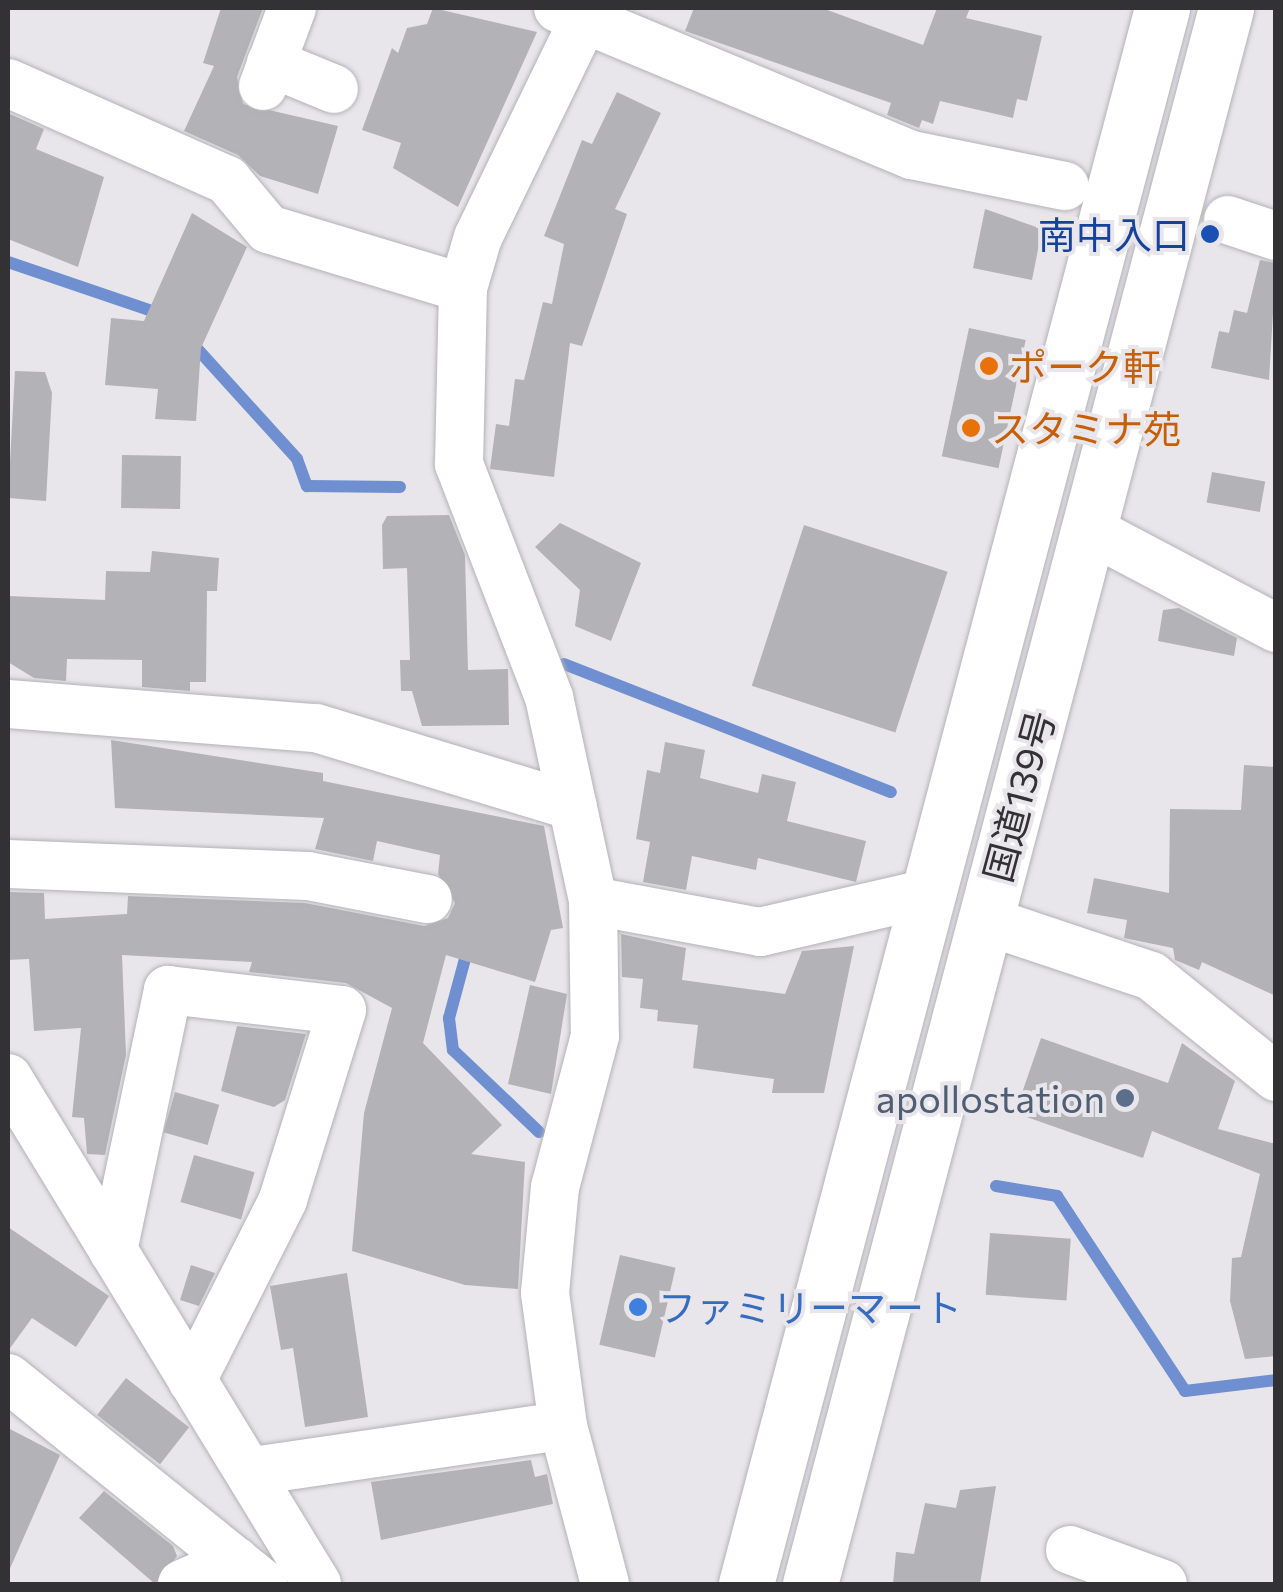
<!DOCTYPE html>
<meta charset="utf-8">
<style>
body{margin:0}
#map{position:relative;width:1283px;height:1592px;overflow:hidden;background:#e8e6eb;font-family:Commissioner,"Noto Sans JP",sans-serif}
div>[style]{position:absolute}
[style*='--x']{left:calc(var(--x)*1px);top:calc(var(--y)*1px);width:calc(var(--w)*1px);rotate:calc(var(--a)*1deg)}
.stream>*{height:12px;margin:-6px;padding:0 6px;transform-origin:6px;border-radius:6px;background:#6f8fd1}
.building>*{inset:0;background:#b2b2b7;transform-origin:0 0}
.roads{filter:drop-shadow(0 0 2px #b3b2b6) drop-shadow(0 0 2px #b3b2b6)}
.minor>*{height:48px;margin:-24px;padding:0 24px;transform-origin:24px;border-radius:24px;background:#fff}
.highway>*{height:55px;margin:-27.5px;padding:0 27.5px;transform-origin:27.5px;border-radius:27.5px;background:#fff}
.dots>*{width:28px;height:28px;translate:-50% -50%;box-sizing:border-box;border:5px solid #e8e6eb;border-radius:50%}
span{translate:-50% -50%;white-space:nowrap;text-align:center;line-height:1.15;-webkit-text-stroke:8px #e8e6eb;paint-order:stroke}
.transit-label{font-size:38px;color:#164399}
.right{translate:-100% -50%;text-align:right}
.food-label{font-size:38px;color:#c56008}
.left{translate:0 -50%;text-align:left}
.street-label{font-size:38px;color:#323133}
.service-label{font-size:38px;color:#4e5e75}
.shop-label{font-size:38px;color:#366cbe}
.frame{position:absolute;inset:0;border:10px solid #323133;pointer-events:none}
</style>
<div id="map">
<div class="stream">
<div style="--x:8;--y:262;--w:165;--a:18.8"></div>
<div style="--x:192;--y:343;--w:156;--a:47.8"></div>
<div style="--x:297;--y:459;--w:29;--a:70"></div>
<div style="--x:307;--y:486;--w:93;--a:0.6"></div>
<div style="--x:564;--y:664;--w:351;--a:21.4"></div>
<div style="--x:469;--y:944;--w:77;--a:105.1"></div>
<div style="--x:449;--y:1018;--w:32;--a:83"></div>
<div style="--x:453;--y:1050;--w:119;--a:43.6"></div>
<div style="--x:996;--y:1186;--w:62;--a:9.3"></div>
<div style="--x:1057;--y:1196;--w:233;--a:56.7"></div>
<div style="--x:1185;--y:1391;--w:92;--a:-6.9"></div>
</div>
<div class="building">
<div style="clip-path:polygon(221px 8px,263px 8px,237px 77px,243px 104px,338px 126px,318px 194px,260px 176px,238px 155px,184px 131px,214px 66px,203px 63px)"></div>
<div style="clip-path:polygon(433px 8px,537px 32px,458px 207px,393px 168px,401px 143px,362px 130px,392px 48px,398px 53px,407px 28px,427px 24px)"></div>
<div style="clip-path:polygon(694px 8px,822px 8px,923px 45px,937px 8px,970px 8px,966px 18px,1042px 36px,1027px 101px,1017px 99px,1013px 118px,940px 101px,933px 124px,922px 120px,919px 128px,887px 115px,891px 103px,685px 31px)"></div>
<div style="clip-path:polygon(617px 92px,661px 113px,615px 209px,627px 214px,582px 346px,570px 343px,554px 477px,490px 469px,496px 424px,509px 426px,515px 379px,524px 380px,543px 302px,552px 304px,564px 244px,544px 236px,582px 140px,592px 144px)"></div>
<div style="clip-path:polygon(10px 114px,44px 129px,36px 149px,104px 177px,78px 267px,8px 239px)"></div>
<div style="clip-path:polygon(985px 209px,1042px 229px,1032px 280px,973px 268px)"></div>
<div style="clip-path:polygon(192px 213px,247px 247px,201px 348px,196px 421px,155px 419px,158px 389px,105px 385px,111px 318px,144px 321px)"></div>
<div style="clip-path:polygon(1260px 260px,1276px 263px,1269px 380px,1211px 368px,1219px 331px,1229px 333px,1234px 310px,1247px 313px)"></div>
<div style="left:969px;top:328px;width:58px;height:131px;rotate:12deg"></div>
<div style="clip-path:polygon(15px 371px,45px 372px,52px 393px,46px 501px,8px 498px)"></div>
<div style="left:122px;top:455px;width:59px;height:53px;rotate:1deg"></div>
<div style="left:1212px;top:472px;width:54px;height:31px;rotate:10deg"></div>
<div style="clip-path:polygon(449px 515px,465px 555px,468px 670px,508px 669px,509px 725px,422px 726px,412px 691px,401px 691px,400px 660px,410px 660px,407px 568px,383px 569px,382px 525px,387px 516px)"></div>
<div style="clip-path:polygon(560px 523px,641px 563px,611px 641px,575px 626px,580px 590px,535px 547px)"></div>
<div style="left:804px;top:525px;width:151px;height:169px;rotate:18deg"></div>
<div style="clip-path:polygon(152px 551px,219px 558px,217px 591px,207px 591px,206px 682px,190px 682px,190px 691px,142px 687px,142px 660px,67px 659px,66px 681px,34px 678px,8px 662px,8px 596px,105px 600px,106px 571px,150px 572px)"></div>
<div style="clip-path:polygon(1179px 608px,1237px 638px,1234px 656px,1158px 641px,1163px 610px)"></div>
<div style="clip-path:polygon(111px 740px,323px 773px,323px 781px,544px 826px,563px 928px,551px 930px,535px 982px,446px 955px,423px 1043px,502px 1125px,471px 1154px,525px 1162px,518px 1289px,465px 1285px,352px 1251px,364px 1113px,392px 1008px,346px 983px,249px 972px,252px 962px,122px 955px,126px 1055px,105px 1155px,87px 1154px,84px 1118px,72px 1117px,81px 1028px,34px 1031px,29px 959px,8px 960px,8px 892px,44px 893px,45px 919px,127px 914px,128px 896px,305px 903px,424px 926px,448px 918px,455px 903px,438px 874px,440px 855px,377px 841px,373px 861px,315px 849px,324px 818px,115px 808px)"></div>
<div style="clip-path:polygon(665px 742px,705px 750px,700px 778px,758px 793px,762px 774px,796px 782px,787px 821px,866px 841px,856px 882px,758px 858px,756px 870px,692px 856px,686px 890px,643px 882px,650px 842px,636px 839px,647px 770px,660px 773px)"></div>
<div style="clip-path:polygon(1244px 765px,1276px 767px,1276px 996px,1202px 962px,1199px 970px,1175px 960px,1173px 948px,1124px 938px,1127px 920px,1087px 913px,1094px 878px,1169px 893px,1170px 809px,1241px 810px)"></div>
<div style="clip-path:polygon(621px 934px,686px 948px,682px 980px,785px 994px,802px 951px,854px 946px,824px 1093px,772px 1093px,774px 1079px,693px 1068px,698px 1025px,657px 1021px,658px 1010px,640px 1008px,643px 979px,622px 977px)"></div>
<div style="clip-path:polygon(530px 985px,567px 994px,551px 1094px,508px 1084px)"></div>
<div style="clip-path:polygon(237px 1026px,306px 1034px,285px 1100px,274px 1107px,221px 1091px)"></div>
<div style="clip-path:polygon(1041px 1038px,1168px 1083px,1182px 1043px,1235px 1081px,1218px 1129px,1276px 1144px,1276px 1356px,1245px 1359px,1230px 1301px,1232px 1258px,1241px 1257px,1260px 1174px,1152px 1131px,1143px 1158px,1015px 1113px)"></div>
<div style="left:175px;top:1092px;width:46px;height:42px;rotate:16deg"></div>
<div style="left:194px;top:1155px;width:63px;height:49px;rotate:16deg"></div>
<div style="clip-path:polygon(8px 1227px,109px 1296px,76px 1347px,32px 1318px,8px 1351px)"></div>
<div style="left:990px;top:1233px;width:81px;height:62px;rotate:4deg"></div>
<div style="left:620px;top:1255px;width:57px;height:92px;rotate:13deg"></div>
<div style="clip-path:polygon(191px 1265px,215px 1273px,199px 1306px,180px 1300px)"></div>
<div style="clip-path:polygon(347px 1273px,368px 1417px,305px 1427px,293px 1348px,281px 1350px,270px 1286px)"></div>
<div style="left:126px;top:1378px;width:80px;height:47px;rotate:38deg"></div>
<div style="clip-path:polygon(8px 1428px,60px 1455px,8px 1573px)"></div>
<div style="clip-path:polygon(531px 1460px,535px 1477px,547px 1474px,553px 1504px,381px 1540px,371px 1482px)"></div>
<div style="clip-path:polygon(996px 1486px,980px 1584px,893px 1584px,896px 1552px,914px 1554px,925px 1503px,956px 1508px,960px 1490px)"></div>
<div style="clip-path:polygon(104px 1491px,173px 1546px,177px 1556px,155px 1584px,79px 1518px)"></div>
</div>
<div class="roads">
<div class="minor">
<div style="--x:558;--y:8;--w:383;--a:22.6"></div>
<div style="--x:912;--y:155;--w:156;--a:11.5"></div>
<div style="--x:584;--y:19;--w:242;--a:115.9"></div>
<div style="--x:478;--y:237;--w:53;--a:106.4"></div>
<div style="--x:463;--y:288;--w:176;--a:91.3"></div>
<div style="--x:459;--y:464;--w:250;--a:68.9"></div>
<div style="--x:549;--y:697;--w:209;--a:77.8"></div>
<div style="--x:593;--y:901;--w:135;--a:89.2"></div>
<div style="--x:595;--y:1036;--w:156;--a:104.8"></div>
<div style="--x:555;--y:1187;--w:106;--a:95.4"></div>
<div style="--x:545;--y:1293;--w:134;--a:82.3"></div>
<div style="--x:563;--y:1426;--w:163;--a:75.1"></div>
<div style="--x:271;--y:63;--w:68;--a:22.4"></div>
<div style="--x:8;--y:83;--w:240;--a:23.9"></div>
<div style="--x:227;--y:180;--w:64;--a:50.1"></div>
<div style="--x:268;--y:229;--w:204;--a:16.8"></div>
<div style="--x:263;--y:86;--w:83;--a:-69.6"></div>
<div style="--x:1228;--y:220;--w:51;--a:18.4"></div>
<div style="--x:1090;--y:530;--w:210;--a:27.8"></div>
<div style="--x:8;--y:704;--w:309;--a:4.5"></div>
<div style="--x:316;--y:728;--w:268;--a:16.9"></div>
<div style="--x:8;--y:864;--w:300;--a:2.3"></div>
<div style="--x:308;--y:876;--w:122;--a:10.9"></div>
<div style="--x:593;--y:901;--w:170;--a:10.5"></div>
<div style="--x:760;--y:932;--w:169;--a:-13"></div>
<div style="--x:984;--y:920;--w:176;--a:18.5"></div>
<div style="--x:1151;--y:976;--w:161;--a:38.9"></div>
<div style="--x:8;--y:1078;--w:593;--a:58.59"></div>
<div style="--x:113;--y:1251;--w:267;--a:-78.1"></div>
<div style="--x:168;--y:990;--w:175;--a:6.6"></div>
<div style="--x:342;--y:1010;--w:199;--a:107.3"></div>
<div style="--x:283;--y:1200;--w:202;--a:116.8"></div>
<div style="--x:8;--y:1378;--w:328;--a:38.9"></div>
<div style="--x:253;--y:1471;--w:313;--a:-8.3"></div>
<div style="--x:1070;--y:1550;--w:99;--a:20.1"></div>
<div style="--x:182;--y:1584;--w:58;--a:-23.5"></div>
</div>
<div class="highway">
<div style="--x:746;--y:1584;--w:1630;--a:-75.21"></div>
<div style="--x:810;--y:1584;--w:1630;--a:-75.21"></div>
</div>
</div>
<div class="dots">
<div style="left:1210px;top:234px;background:#1a4fb4"></div>
<div style="left:989px;top:366px;background:#e8710a"></div>
<div style="left:971px;top:428px;background:#e8710a"></div>
<div style="left:1125px;top:1098px;background:#5c6f8a"></div>
<div style="left:638px;top:1307px;background:#3f7fe0"></div>
</div>
<div class="transit-label">
<span class="right" style="left:1190px;top:234px">南中入口</span>
</div>
<div class="food-label">
<span class="left" style="left:1009px;top:366px">ポーク軒</span>
<span class="left" style="left:991px;top:428px">スタミナ苑</span>
</div>
<div class="street-label">
<span style="left:1018px;top:796px;rotate:-75deg">国道139号</span>
</div>
<div class="service-label">
<span class="right" style="left:1105px;top:1098px">apollostation</span>
</div>
<div class="shop-label">
<span class="left" style="left:658px;top:1307px">ファミリーマート</span>
</div>
<div class="frame"></div>
</div>
